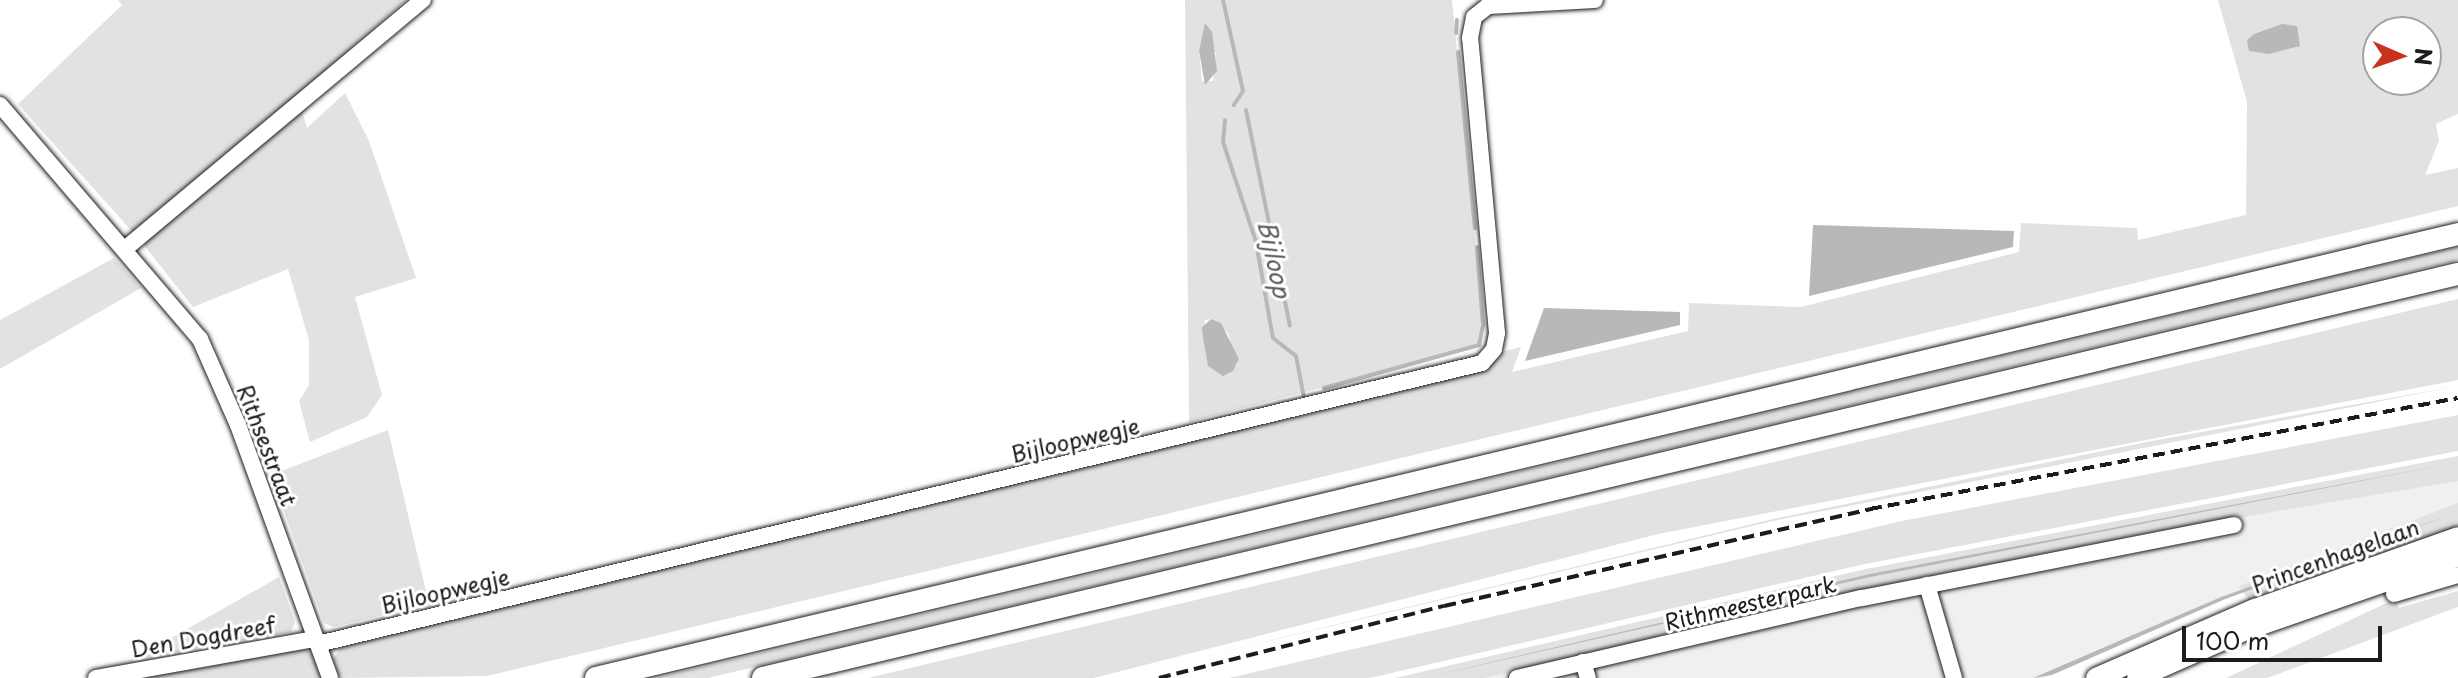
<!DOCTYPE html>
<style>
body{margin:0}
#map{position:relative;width:2458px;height:678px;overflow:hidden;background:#fff;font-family:"Playpen Sans",sans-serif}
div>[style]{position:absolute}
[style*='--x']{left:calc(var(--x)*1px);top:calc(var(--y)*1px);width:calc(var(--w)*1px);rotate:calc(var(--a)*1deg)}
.built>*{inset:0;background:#f0f0f0}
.green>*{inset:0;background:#e2e2e2}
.water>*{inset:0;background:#b8b8b8}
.stream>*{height:4px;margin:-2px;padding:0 2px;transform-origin:2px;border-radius:2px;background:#b8b8b8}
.roads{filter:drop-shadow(0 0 2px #1c1c1c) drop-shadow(0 0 2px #1c1c1c)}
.minor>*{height:16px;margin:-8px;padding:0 8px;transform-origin:8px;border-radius:8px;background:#fff}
.major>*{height:20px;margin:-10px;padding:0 10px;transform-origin:10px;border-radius:10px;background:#fff}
.highway>*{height:22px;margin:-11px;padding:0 11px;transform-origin:11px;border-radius:11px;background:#fff}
.rail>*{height:4px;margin-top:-2px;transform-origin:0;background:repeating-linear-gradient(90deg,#1c1c1c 0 12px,transparent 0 18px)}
span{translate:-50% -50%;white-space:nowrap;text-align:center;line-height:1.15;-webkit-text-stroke:6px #fff;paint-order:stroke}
.street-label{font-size:22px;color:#1c1c1c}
.water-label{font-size:24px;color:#5a5a5a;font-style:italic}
.north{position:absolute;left:2362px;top:16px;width:80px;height:80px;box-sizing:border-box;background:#fff;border:2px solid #a4a4a4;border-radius:50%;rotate:92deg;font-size:22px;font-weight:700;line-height:32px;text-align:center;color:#1c1c1c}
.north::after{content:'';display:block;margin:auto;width:28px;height:36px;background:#c8321e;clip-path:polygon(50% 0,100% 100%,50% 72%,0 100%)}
.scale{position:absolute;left:2182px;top:626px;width:200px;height:36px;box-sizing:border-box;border:4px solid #1c1c1c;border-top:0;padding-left:10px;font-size:24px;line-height:28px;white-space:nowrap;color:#1c1c1c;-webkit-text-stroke:6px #fff;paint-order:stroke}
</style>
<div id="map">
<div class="built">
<div style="clip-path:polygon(2458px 459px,2458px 512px,2221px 597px,2044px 678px,1401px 678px)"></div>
</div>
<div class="green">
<div style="clip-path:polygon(118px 0,406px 0,137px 237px,18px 104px,122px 5px)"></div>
<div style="clip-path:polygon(evenodd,1185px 0,1452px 0,1482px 311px,1478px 347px,1189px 422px,1185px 0,1199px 51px,1216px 52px,1213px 81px,1202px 81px,1199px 51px,1185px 0,1211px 319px,1228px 333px,1238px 365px,1208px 366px,1203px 338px,1205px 320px,1211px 319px)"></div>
<div style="clip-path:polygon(evenodd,2218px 0,2458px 0,2458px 114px,2436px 124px,2439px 141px,2425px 175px,2458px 168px,2458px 206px,487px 676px,339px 678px,333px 659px,342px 646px,1521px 347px,1512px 372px,1688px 331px,1689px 303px,1801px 307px,2019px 252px,2021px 223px,2137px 228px,2138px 240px,2246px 215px,2247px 102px,2218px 0,2378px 32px,2426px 32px,2426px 80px,2378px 80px,2378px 32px)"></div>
<div style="clip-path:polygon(345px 93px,369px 141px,416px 278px,355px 297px,382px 395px,367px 417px,310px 442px,299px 401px,309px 385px,309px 340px,288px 269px,193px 307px,143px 244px,300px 104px,307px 128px)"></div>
<div style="clip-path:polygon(2458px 247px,2458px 260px,1546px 478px,708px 678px,656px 678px)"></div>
<div style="clip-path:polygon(114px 258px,141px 288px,0 369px,0 320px)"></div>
<div style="clip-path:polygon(2458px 299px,2458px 380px,1658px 534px,1094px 678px,868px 678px)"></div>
<div style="clip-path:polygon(2458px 386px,1773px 521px,1114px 678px,1773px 519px,2146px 442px)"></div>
<div style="clip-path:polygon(2458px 415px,2458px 451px,1865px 564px,1370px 678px,1229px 678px,1902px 521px)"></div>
<div style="clip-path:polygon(388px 430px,429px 604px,333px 627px,324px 623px,271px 475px)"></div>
<div style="clip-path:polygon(2458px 456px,2458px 481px,2148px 533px,1485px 678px,1395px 678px,1866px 569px)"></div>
<div style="clip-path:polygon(2458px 503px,2458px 533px,2253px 606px,2239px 586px)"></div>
<div style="clip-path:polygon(279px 577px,295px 622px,291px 632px,134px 659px)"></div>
<div style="clip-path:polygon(2458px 591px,2458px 607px,2267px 678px,2226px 678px,2395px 599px,2399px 608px)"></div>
<div style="clip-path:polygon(304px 649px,313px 654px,323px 678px,119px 678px)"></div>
</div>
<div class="water">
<div style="clip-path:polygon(1205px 23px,1212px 32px,1217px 71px,1205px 85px,1199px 51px)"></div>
<div style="clip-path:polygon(2282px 24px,2297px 26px,2300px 46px,2269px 54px,2249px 51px,2247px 40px,2254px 34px)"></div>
<div style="clip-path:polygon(1813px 225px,2014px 231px,2013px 247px,1809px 296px)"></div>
<div style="clip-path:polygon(1544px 308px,1680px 312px,1680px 325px,1525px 361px)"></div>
<div style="clip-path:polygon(1211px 319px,1221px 323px,1239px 359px,1233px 371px,1223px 376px,1208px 366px,1203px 338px,1202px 327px)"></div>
<div style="clip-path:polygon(2458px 462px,1870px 577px,1423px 678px,1870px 574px)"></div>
<div style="clip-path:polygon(2458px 512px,2223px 600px,2052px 675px,2033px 678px,2221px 597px)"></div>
</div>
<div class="stream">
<div style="--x:1223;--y:0;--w:93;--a:77.6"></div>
<div style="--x:1243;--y:91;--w:17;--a:123"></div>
<div style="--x:1456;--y:33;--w:13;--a:-86"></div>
<div style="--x:1458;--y:52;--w:177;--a:84.5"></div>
<div style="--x:1246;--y:110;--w:220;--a:78.5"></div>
<div style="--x:1225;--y:120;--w:22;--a:95"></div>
<div style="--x:1223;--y:142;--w:105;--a:71.7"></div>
<div style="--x:1256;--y:242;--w:97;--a:80"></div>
<div style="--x:1273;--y:338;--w:29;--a:38"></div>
<div style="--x:1296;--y:356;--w:43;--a:79.2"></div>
<div style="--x:1324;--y:388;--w:161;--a:-15.5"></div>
<div style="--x:1479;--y:345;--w:20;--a:-79"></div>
<div style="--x:1483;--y:325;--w:78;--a:-94.4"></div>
</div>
<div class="roads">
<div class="minor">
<div style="--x:0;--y:105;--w:308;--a:49.5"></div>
<div style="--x:200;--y:339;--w:94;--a:66.2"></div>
<div style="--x:238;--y:425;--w:269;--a:70"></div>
<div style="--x:126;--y:248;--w:387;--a:-39.9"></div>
<div style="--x:1927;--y:585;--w:97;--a:73.8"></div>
<div style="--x:2394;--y:594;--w:67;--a:-16.5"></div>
<div style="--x:318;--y:644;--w:1197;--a:-13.57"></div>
<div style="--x:1482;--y:363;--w:18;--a:-49"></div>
<div style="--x:1494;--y:349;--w:16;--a:-79"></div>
<div style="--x:1497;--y:333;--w:296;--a:-95.2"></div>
<div style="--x:1470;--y:38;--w:21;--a:-79"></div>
<div style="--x:1474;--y:17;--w:18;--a:-38"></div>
<div style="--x:1488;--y:6;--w:107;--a:-3.2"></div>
<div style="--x:1583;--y:662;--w:17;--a:73"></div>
<div style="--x:96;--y:678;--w:223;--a:-10.1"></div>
<div style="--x:1517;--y:678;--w:354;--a:-13.1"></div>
<div style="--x:1862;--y:598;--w:379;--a:-11.1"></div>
</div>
<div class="major">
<div style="--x:2096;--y:678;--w:173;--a:-23.5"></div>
<div style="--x:2255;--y:609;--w:215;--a:-19.5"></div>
<div style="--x:2137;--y:678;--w:119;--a:-23.8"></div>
<div style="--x:2246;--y:630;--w:225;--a:-19.2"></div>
</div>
<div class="highway">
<div style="--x:596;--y:678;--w:1914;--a:-13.41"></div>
<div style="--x:763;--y:678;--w:1742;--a:-13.41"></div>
</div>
</div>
<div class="rail">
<div style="--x:1159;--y:678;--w:294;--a:-14.2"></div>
<div style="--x:1444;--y:606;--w:437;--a:-12.8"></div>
<div style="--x:1870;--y:509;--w:598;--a:-10.69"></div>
</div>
<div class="street-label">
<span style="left:1075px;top:439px;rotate:-13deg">Bijloopwegje</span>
<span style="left:268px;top:445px;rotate:69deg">Rithsestraat</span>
<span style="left:2335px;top:555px;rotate:-20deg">Princenhagelaan</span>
<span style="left:445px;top:590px;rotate:-13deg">Bijloopwegje</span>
<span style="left:1750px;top:602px;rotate:-13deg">Rithmeesterpark</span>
<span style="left:203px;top:636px;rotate:-10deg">Den Dogdreef</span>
</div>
<div class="water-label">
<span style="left:1275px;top:259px;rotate:78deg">Bijloop</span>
</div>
<div class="north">N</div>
<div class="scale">100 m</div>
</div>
